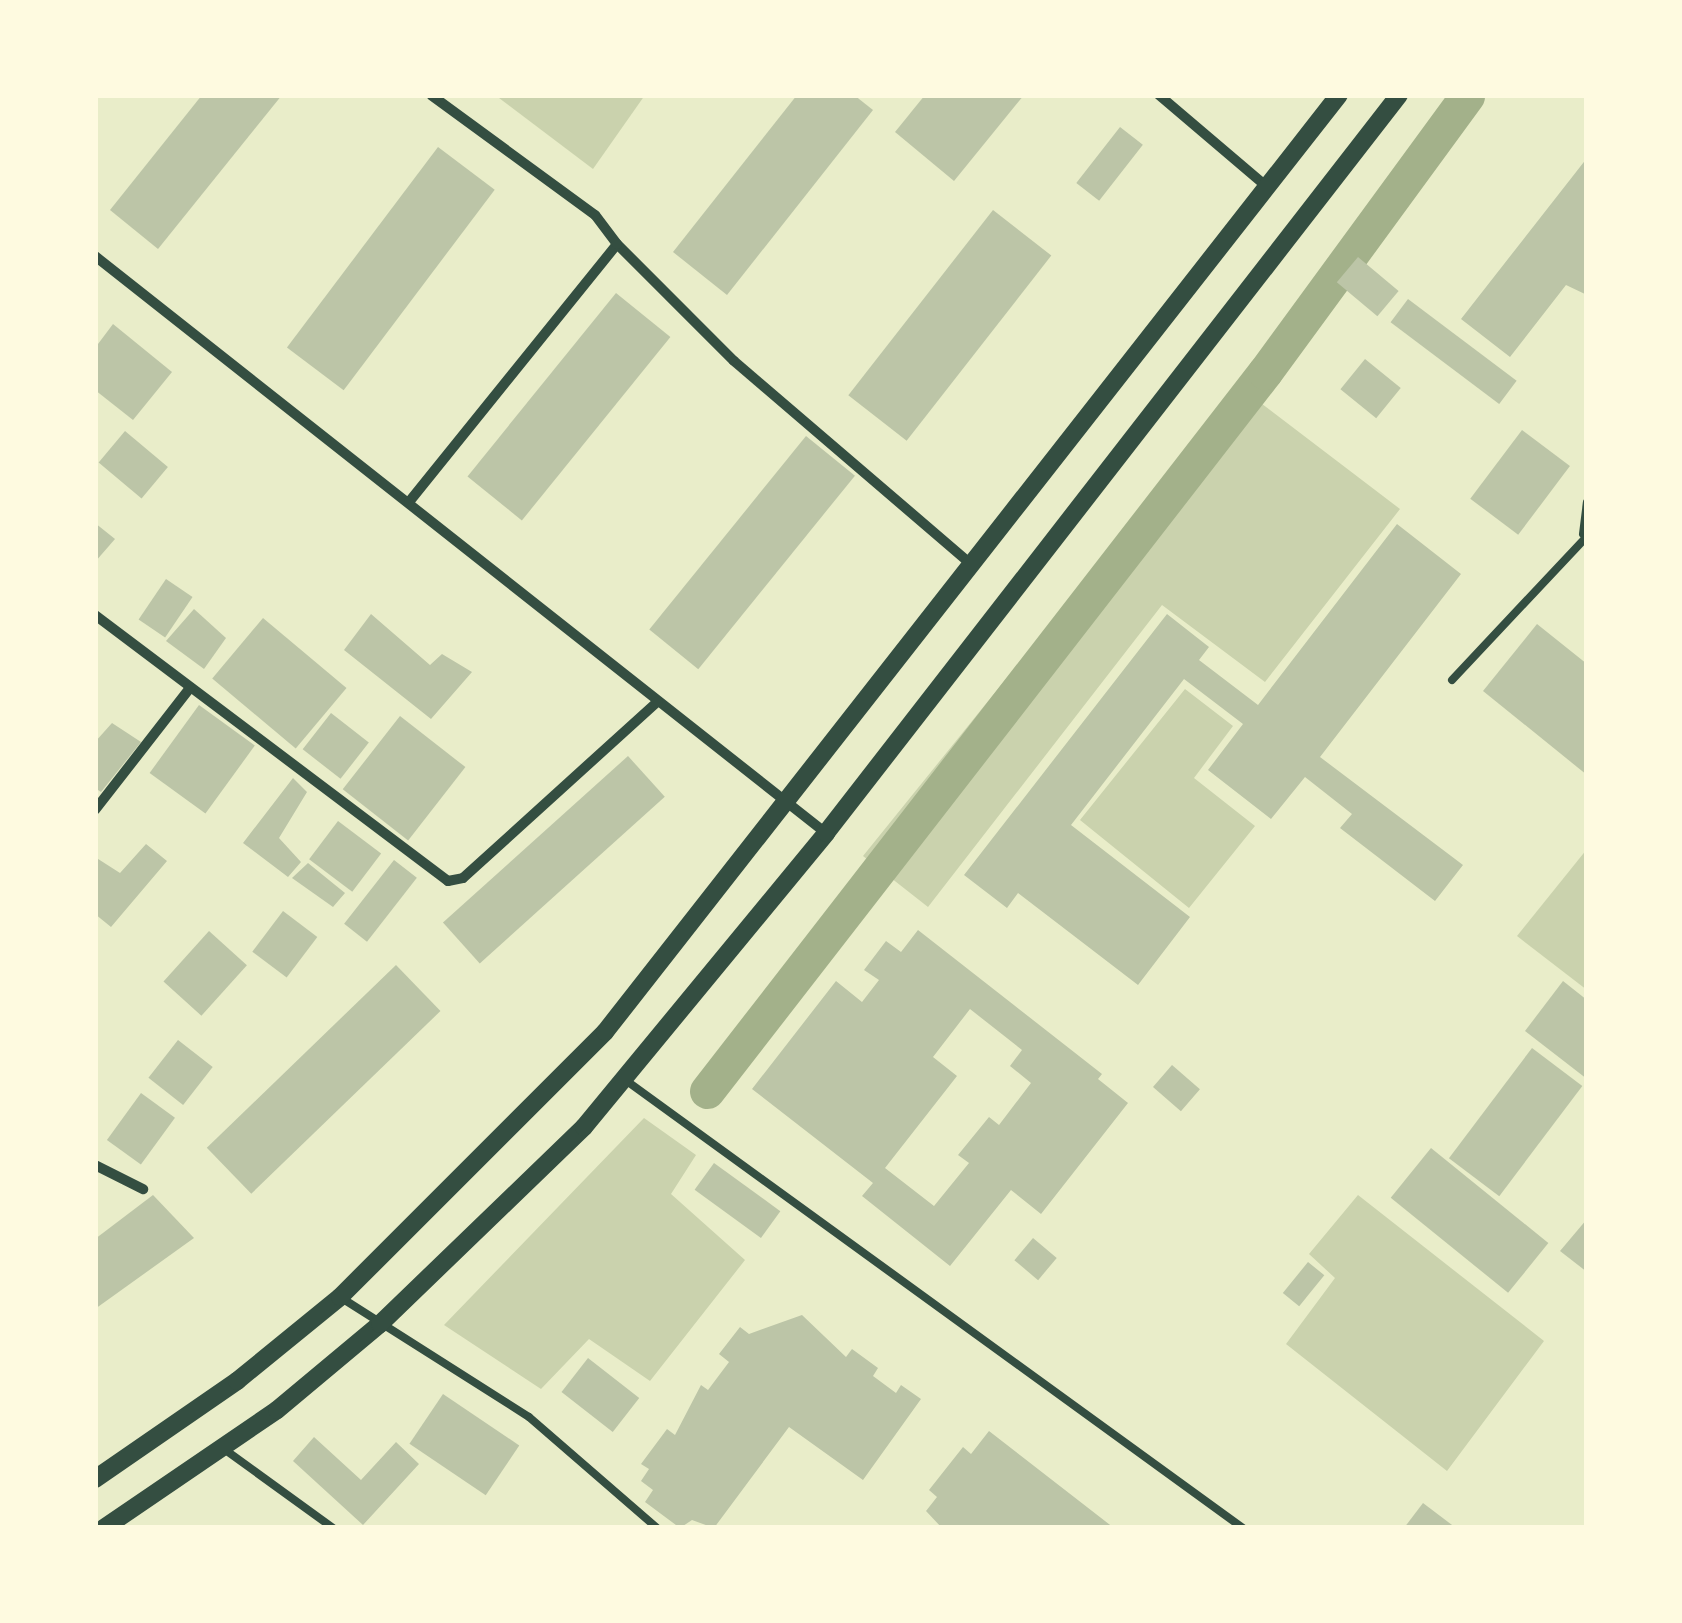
<!DOCTYPE html>
<style>
body{margin:0}
#map{position:relative;width:1682px;height:1623px;overflow:hidden;background:#e9edc9;font-family:Overpass,sans-serif}
div>[style]{position:absolute}
[style*='--x']{left:calc(var(--x)*1px);top:calc(var(--y)*1px);width:calc(var(--w)*1px);rotate:calc(var(--a)*1deg)}
.green>*{inset:0;background:#cad2ad}
.canal>*{height:35px;margin:-17.5px;padding:0 17.5px;transform-origin:17.5px;border-radius:17.5px;background:#a3b18a}
.building>*{inset:0;background:#bcc5a7;transform-origin:0 0}
.service>*{height:8px;margin:-4px;padding:0 4px;transform-origin:4px;border-radius:4px;background:#344e41}
.minor>*{height:10px;margin:-5px;padding:0 5px;transform-origin:5px;border-radius:5px;background:#344e41}
.tertiary>*{height:18px;margin:-9px;padding:0 9px;transform-origin:9px;border-radius:9px;background:#344e41}
span{translate:-50% -50%;white-space:nowrap;text-align:center;line-height:1.15;-webkit-text-stroke:9px #fefae0;paint-order:stroke}
.frame{position:absolute;inset:0;border:98px solid #fefae0;pointer-events:none}
</style>
<div id="map">
<div class="green">
<div style="clip-path:polygon(495px 95px,645px 95px,593px 169px)"></div>
<div style="clip-path:polygon(1241px 388px,1400px 509px,1265px 682px,1162px 605px,928px 907px,863px 856px)"></div>
<div style="clip-path:polygon(1185px 689px,1233px 726px,1194px 778px,1255px 826px,1189px 908px,1080px 820px)"></div>
<div style="clip-path:polygon(1587px 849px,1587px 990px,1517px 936px)"></div>
<div style="clip-path:polygon(644px 1118px,696px 1155px,671px 1194px,745px 1260px,650px 1381px,589px 1339px,541px 1389px,444px 1325px)"></div>
<div style="clip-path:polygon(1358px 1195px,1544px 1341px,1447px 1471px,1286px 1344px,1335px 1278px,1309px 1254px)"></div>
</div>
<div class="canal">
<div style="--x:707;--y:1091;--w:910;--a:-52.19"></div>
<div style="--x:1265;--y:372;--w:342;--a:-53.8"></div>
</div>
<div class="building">
<div style="clip-path:polygon(202px 95px,282px 95px,158px 249px,110px 210px)"></div>
<div style="clip-path:polygon(797px 95px,854px 95px,873px 110px,727px 295px,673px 252px)"></div>
<div style="clip-path:polygon(925px 95px,1024px 95px,954px 181px,895px 132px)"></div>
<div style="left:1120px;top:127px;width:29px;height:71px;rotate:38deg"></div>
<div style="left:438px;top:147px;width:71px;height:251px;rotate:37deg"></div>
<div style="clip-path:polygon(1587px 158px,1587px 295px,1566px 285px,1510px 357px,1461px 319px)"></div>
<div style="left:993px;top:210px;width:74px;height:235px;rotate:38deg"></div>
<div style="left:1358px;top:257px;width:53px;height:33px;rotate:40deg"></div>
<div style="left:616px;top:293px;width:70px;height:236px;rotate:39deg"></div>
<div style="left:1408px;top:299px;width:136px;height:29px;rotate:37deg"></div>
<div style="clip-path:polygon(113px 324px,172px 372px,133px 420px,95px 390px,95px 348px)"></div>
<div style="left:1365px;top:359px;width:46px;height:39px;rotate:39deg"></div>
<div style="left:1522px;top:430px;width:60px;height:86px;rotate:37deg"></div>
<div style="left:125px;top:431px;width:56px;height:41px;rotate:40deg"></div>
<div style="left:806px;top:436px;width:63px;height:249px;rotate:39deg"></div>
<div style="clip-path:polygon(95px 523px,115px 539px,95px 562px)"></div>
<div style="clip-path:polygon(1397px 524px,1461px 574px,1320px 757px,1463px 865px,1435px 901px,1340px 828px,1352px 814px,1305px 777px,1271px 819px,1208px 770px,1243px 724px,1184px 679px,1071px 825px,1190px 917px,1138px 985px,1018px 893px,1007px 908px,964px 875px,1167px 614px,1209px 647px,1199px 660px,1258px 705px)"></div>
<div style="left:166px;top:579px;width:32px;height:49px;rotate:34deg"></div>
<div style="clip-path:polygon(194px 609px,226px 638px,204px 669px,166px 641px)"></div>
<div style="clip-path:polygon(371px 614px,430px 665px,442px 654px,472px 672px,431px 719px,344px 650px)"></div>
<div style="left:263px;top:618px;width:109px;height:79px;rotate:40deg"></div>
<div style="clip-path:polygon(1537px 624px,1587px 664px,1587px 775px,1483px 691px)"></div>
<div style="left:199px;top:705px;width:69px;height:84px;rotate:36deg"></div>
<div style="left:331px;top:713px;width:48px;height:46px;rotate:38deg"></div>
<div style="left:400px;top:716px;width:83px;height:93px;rotate:38deg"></div>
<div style="clip-path:polygon(112px 723px,141px 742px,101px 792px,95px 788px,95px 742px)"></div>
<div style="left:628px;top:756px;width:55px;height:249px;rotate:48deg"></div>
<div style="clip-path:polygon(293px 778px,307px 792px,279px 838px,301px 862px,288px 877px,243px 843px)"></div>
<div style="left:338px;top:821px;width:54px;height:48px;rotate:37deg"></div>
<div style="clip-path:polygon(146px 844px,167px 861px,111px 927px,95px 914px,95px 857px,120px 873px)"></div>
<div style="left:394px;top:860px;width:29px;height:81px;rotate:38deg"></div>
<div style="clip-path:polygon(308px 863px,345px 893px,333px 907px,292px 878px)"></div>
<div style="left:283px;top:911px;width:43px;height:51px;rotate:37deg"></div>
<div style="clip-path:polygon(evenodd,918px 930px,1102px 1074px,1098px 1079px,1128px 1103px,1041px 1214px,1011px 1190px,950px 1266px,862px 1196px,873px 1183px,752px 1089px,836px 981px,862px 1002px,879px 980px,864px 970px,886px 941px,901px 952px,918px 930px,970px 1009px,1022px 1050px,1010px 1066px,1031px 1083px,999px 1125px,989px 1117px,958px 1155px,969px 1163px,934px 1206px,885px 1168px,957px 1076px,933px 1057px,970px 1009px)"></div>
<div style="left:209px;top:931px;width:51px;height:68px;rotate:42deg"></div>
<div style="left:396px;top:965px;width:64px;height:263px;rotate:46deg"></div>
<div style="clip-path:polygon(1563px 981px,1587px 1000px,1587px 1079px,1525px 1031px)"></div>
<div style="left:178px;top:1040px;width:44px;height:48px;rotate:38deg"></div>
<div style="left:1532px;top:1048px;width:63px;height:138px;rotate:37deg"></div>
<div style="left:1172px;top:1065px;width:37px;height:29px;rotate:41deg"></div>
<div style="left:141px;top:1093px;width:42px;height:58px;rotate:36deg"></div>
<div style="left:1431px;top:1148px;width:151px;height:64px;rotate:39deg"></div>
<div style="left:714px;top:1163px;width:82px;height:33px;rotate:36deg"></div>
<div style="clip-path:polygon(153px 1195px,194px 1238px,95px 1309px,95px 1239px)"></div>
<div style="clip-path:polygon(1587px 1219px,1587px 1272px,1560px 1251px)"></div>
<div style="left:1033px;top:1238px;width:31px;height:29px;rotate:40deg"></div>
<div style="left:1308px;top:1262px;width:21px;height:40px;rotate:39deg"></div>
<div style="clip-path:polygon(802px 1315px,846px 1357px,852px 1349px,878px 1368px,873px 1376px,896px 1393px,901px 1385px,921px 1399px,863px 1480px,789px 1427px,714px 1528px,692px 1520px,680px 1528px,645px 1502px,653px 1490px,641px 1481px,649px 1469px,641px 1464px,667px 1429px,675px 1435px,701px 1385px,708px 1390px,729px 1362px,719px 1354px,740px 1327px,749px 1334px)"></div>
<div style="left:588px;top:1358px;width:65px;height:43px;rotate:38deg"></div>
<div style="left:443px;top:1394px;width:92px;height:60px;rotate:34deg"></div>
<div style="clip-path:polygon(989px 1431px,1114px 1528px,942px 1528px,926px 1511px,937px 1497px,929px 1490px,963px 1447px,971px 1454px)"></div>
<div style="clip-path:polygon(314px 1437px,361px 1480px,396px 1442px,419px 1464px,363px 1525px,293px 1461px)"></div>
<div style="clip-path:polygon(1423px 1503px,1456px 1528px,1404px 1528px)"></div>
</div>
<div class="service">
<div style="--x:1583;--y:534;--w:32;--a:-83"></div>
<div style="--x:1452;--y:680;--w:197;--a:-46.8"></div>
<div style="--x:624;--y:1079;--w:765;--a:35.96"></div>
<div style="--x:340;--y:1297;--w:224;--a:32.4"></div>
<div style="--x:529;--y:1417;--w:169;--a:40.9"></div>
<div style="--x:224;--y:1449;--w:135;--a:35.9"></div>
</div>
<div class="minor">
<div style="--x:1159;--y:95;--w:142;--a:40.4"></div>
<div style="--x:617;--y:244;--w:165;--a:45"></div>
<div style="--x:734;--y:361;--w:313;--a:40.6"></div>
<div style="--x:95;--y:256;--w:931;--a:38.29"></div>
<div style="--x:409;--y:502;--w:331;--a:-51.1"></div>
<div style="--x:617;--y:244;--w:36;--a:-127"></div>
<div style="--x:595;--y:215;--w:203;--a:-143.8"></div>
<div style="--x:95;--y:615;--w:442;--a:37"></div>
<div style="--x:448;--y:881;--w:15;--a:-11"></div>
<div style="--x:463;--y:878;--w:263;--a:-42.2"></div>
<div style="--x:95;--y:810;--w:155;--a:-52.1"></div>
<div style="--x:95;--y:1165;--w:54;--a:26.6"></div>
</div>
<div class="tertiary">
<div style="--x:95;--y:1479;--w:173;--a:-34.6"></div>
<div style="--x:237;--y:1381;--w:133;--a:-39.2"></div>
<div style="--x:340;--y:1297;--w:375;--a:-45"></div>
<div style="--x:605;--y:1032;--w:1190;--a:-51.93"></div>
<div style="--x:104;--y:1528;--w:209;--a:-34.3"></div>
<div style="--x:277;--y:1410;--w:134;--a:-39.9"></div>
<div style="--x:380;--y:1324;--w:284;--a:-44"></div>
<div style="--x:584;--y:1127;--w:381;--a:-50.5"></div>
<div style="--x:826;--y:833;--w:934;--a:-52.17"></div>
</div>
<div class="frame"></div>
</div>
